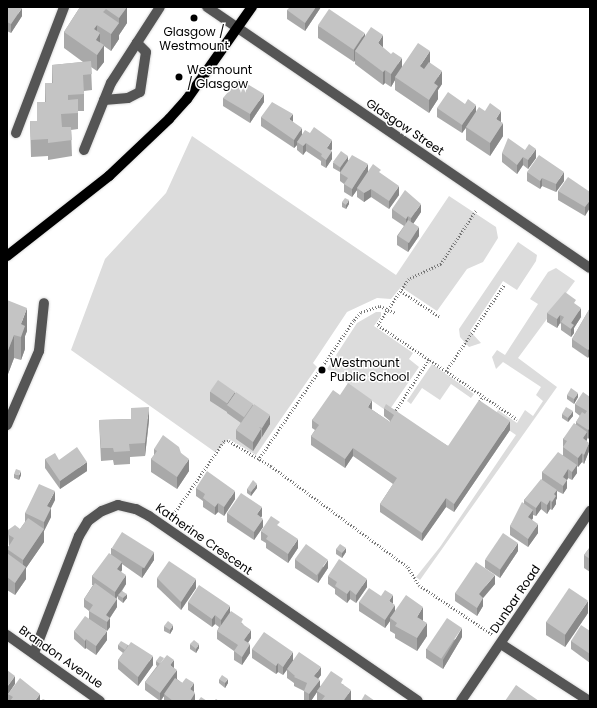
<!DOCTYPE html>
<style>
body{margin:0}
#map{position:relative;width:597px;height:708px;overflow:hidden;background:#fff;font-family:Poppins,sans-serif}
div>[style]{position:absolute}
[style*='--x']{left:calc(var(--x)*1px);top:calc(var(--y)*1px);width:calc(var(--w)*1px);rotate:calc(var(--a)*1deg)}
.green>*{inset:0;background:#dcdcdc}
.path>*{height:2.5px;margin-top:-1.25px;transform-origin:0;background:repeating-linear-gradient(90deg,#777 0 1px,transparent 0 3px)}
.roads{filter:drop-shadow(0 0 1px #dbdbdb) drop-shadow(0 0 1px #dbdbdb)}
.minor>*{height:10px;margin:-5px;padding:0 5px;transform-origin:5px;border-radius:5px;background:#555}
.major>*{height:10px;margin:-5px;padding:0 5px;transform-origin:5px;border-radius:5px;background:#000}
.wall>*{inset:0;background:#a9a9a9}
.shaded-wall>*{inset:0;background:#898989}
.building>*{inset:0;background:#c4c4c4;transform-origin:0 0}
.dots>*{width:11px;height:11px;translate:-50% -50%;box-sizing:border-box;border:2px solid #fff;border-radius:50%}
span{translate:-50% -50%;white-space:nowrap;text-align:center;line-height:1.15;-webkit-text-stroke:3px #fff;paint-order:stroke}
.poi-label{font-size:12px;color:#000}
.left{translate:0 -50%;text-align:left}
.street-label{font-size:12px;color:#000}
.frame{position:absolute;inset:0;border:8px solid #000;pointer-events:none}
</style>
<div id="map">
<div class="green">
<div style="clip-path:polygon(192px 136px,396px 275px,449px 196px,496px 227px,498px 238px,483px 262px,467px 269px,437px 311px,401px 287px,391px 299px,377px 298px,347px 312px,313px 363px,317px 367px,256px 455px,229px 439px,215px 452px,71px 350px,105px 259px,166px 193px)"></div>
<div style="clip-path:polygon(518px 242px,537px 255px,536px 261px,517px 290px,503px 281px,470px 331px,481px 343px,469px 347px,460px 337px,459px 329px)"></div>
<div style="clip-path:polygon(556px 268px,575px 281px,518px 358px,557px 387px,420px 580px,416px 577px,440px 547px,516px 435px,493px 419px,498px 410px,517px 423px,525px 410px,533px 416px,543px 401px,536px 395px,541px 387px,503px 362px,496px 369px,492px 357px,497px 350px,505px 355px,538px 304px,530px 299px,548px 272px)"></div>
<div style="clip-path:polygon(376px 312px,381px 312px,381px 316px,374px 326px,413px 353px,409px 359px,419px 367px,388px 412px,327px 369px,357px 323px)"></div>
<div style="clip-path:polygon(432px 364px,474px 394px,471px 398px,451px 384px,440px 400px,422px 388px,411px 404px,407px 401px)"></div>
</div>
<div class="path">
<div style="--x:476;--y:211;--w:64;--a:123.4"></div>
<div style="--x:441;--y:264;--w:35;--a:155"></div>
<div style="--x:409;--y:279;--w:55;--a:124"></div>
<div style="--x:378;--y:325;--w:168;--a:34.1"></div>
<div style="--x:401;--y:291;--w:47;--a:33.7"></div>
<div style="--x:446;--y:371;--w:104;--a:-56"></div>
<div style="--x:478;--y:404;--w:9;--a:-58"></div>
<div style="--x:394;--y:413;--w:64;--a:-57.1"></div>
<div style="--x:258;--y:460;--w:170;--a:-55.6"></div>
<div style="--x:354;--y:320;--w:11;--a:-49"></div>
<div style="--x:361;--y:312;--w:20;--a:-18"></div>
<div style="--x:380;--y:306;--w:17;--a:24"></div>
<div style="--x:170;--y:519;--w:95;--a:-55.3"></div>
<div style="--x:224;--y:441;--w:5;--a:0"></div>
<div style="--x:229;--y:441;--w:49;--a:30.8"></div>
<div style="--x:271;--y:466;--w:170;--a:36.4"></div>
<div style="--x:408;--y:567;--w:21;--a:59"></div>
<div style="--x:419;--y:585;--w:89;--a:34"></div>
</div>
<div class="roads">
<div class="minor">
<div style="--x:207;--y:7;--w:463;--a:34.3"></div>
<div style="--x:104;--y:100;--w:24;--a:-5"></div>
<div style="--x:128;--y:98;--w:13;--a:-27"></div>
<div style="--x:140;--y:92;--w:40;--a:-81.5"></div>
<div style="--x:146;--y:52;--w:13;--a:-135"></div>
<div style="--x:16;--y:133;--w:135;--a:-69.1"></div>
<div style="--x:84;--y:150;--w:72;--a:-68.1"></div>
<div style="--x:111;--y:83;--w:90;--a:-57.2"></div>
<div style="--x:7;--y:425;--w:81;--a:-66.6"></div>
<div style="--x:39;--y:351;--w:48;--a:-84.1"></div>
<div style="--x:7;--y:635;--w:114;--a:35.4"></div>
<div style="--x:501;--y:644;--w:105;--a:32.9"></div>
<div style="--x:34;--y:653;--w:125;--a:-69"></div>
<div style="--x:79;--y:536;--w:17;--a:-59"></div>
<div style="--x:88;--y:521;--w:17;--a:-36"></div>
<div style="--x:102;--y:511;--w:17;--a:-21"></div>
<div style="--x:118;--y:505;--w:18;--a:13"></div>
<div style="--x:136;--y:509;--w:15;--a:28"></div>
<div style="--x:149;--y:516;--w:326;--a:34.5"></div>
<div style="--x:461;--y:701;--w:230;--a:-55.8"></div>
</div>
<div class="major">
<div style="--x:7;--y:256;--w:130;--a:-38.1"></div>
<div style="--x:109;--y:176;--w:83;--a:-43.5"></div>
<div style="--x:169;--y:119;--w:27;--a:-48"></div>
<div style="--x:187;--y:99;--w:113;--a:-54.8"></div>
</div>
</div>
<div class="wall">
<div style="clip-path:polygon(7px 7px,22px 16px,11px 33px,7px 31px)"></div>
<div style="clip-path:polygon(80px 7px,127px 7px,127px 23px,119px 35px,119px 34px,119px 39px,111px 51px,104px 46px,104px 62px,97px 71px,91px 67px,92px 90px,84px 91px,84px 111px,78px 111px,78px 129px,71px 130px,72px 156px,48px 160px,48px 156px,31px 157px,30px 121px,37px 121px,37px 102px,45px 102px,45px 83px,52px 83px,52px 65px,83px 62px,64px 48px,64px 32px)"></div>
<div style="clip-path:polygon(321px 7px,305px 31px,287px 19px,287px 10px)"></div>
<div style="clip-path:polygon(318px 26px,365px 37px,383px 48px,402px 68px,430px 63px,442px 84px,438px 90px,438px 99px,429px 113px,395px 90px,395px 80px,391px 87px,385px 83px,383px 85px,355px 64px,355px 60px,354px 62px,318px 38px)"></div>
<div style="clip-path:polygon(223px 98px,264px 102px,250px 123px,223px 106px)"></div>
<div style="clip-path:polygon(437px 108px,476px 112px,501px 122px,503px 136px,490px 156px,466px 140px,466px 128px,462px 133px,437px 117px)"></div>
<div style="clip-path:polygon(261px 117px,293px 122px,302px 134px,332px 149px,331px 150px,332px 159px,326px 168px,321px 165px,321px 161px,306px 151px,303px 155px,297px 150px,297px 145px,294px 148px,261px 126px)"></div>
<div style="clip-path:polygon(502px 153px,536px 158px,528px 169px,523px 165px,517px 174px,502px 162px)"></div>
<div style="clip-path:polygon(348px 160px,368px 172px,381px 174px,399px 195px,389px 209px,371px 197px,364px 202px,357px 197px,357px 190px,352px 197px,344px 192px,344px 184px,340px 181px,340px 172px,333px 168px,333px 163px)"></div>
<div style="clip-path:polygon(527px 172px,564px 181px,556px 192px,542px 186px,540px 189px,527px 181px)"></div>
<div style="clip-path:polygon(558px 191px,590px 192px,585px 216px,558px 200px)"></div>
<div style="clip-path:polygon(342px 202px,349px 204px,346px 209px,342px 207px)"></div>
<div style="clip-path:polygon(392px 209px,421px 212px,413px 224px,419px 236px,408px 252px,397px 245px,397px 236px,404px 226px,392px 218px)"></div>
<div style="clip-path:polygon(590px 212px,590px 223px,589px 222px,589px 214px)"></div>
<div style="clip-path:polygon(7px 300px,27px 331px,25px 336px,25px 349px,21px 360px,14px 358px,8px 374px,8px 391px,7px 392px)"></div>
<div style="clip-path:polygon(576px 305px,581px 317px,574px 328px,574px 333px,571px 337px,561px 330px,561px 324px,560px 323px,557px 328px,547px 322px,547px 313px)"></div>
<div style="clip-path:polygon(590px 308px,588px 358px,572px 347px,572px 339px)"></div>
<div style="clip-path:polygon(210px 392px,235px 393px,253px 405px,270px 424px,253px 451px,236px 439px,236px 430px,241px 423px,227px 413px,227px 412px,210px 401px)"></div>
<div style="clip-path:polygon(340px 395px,372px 409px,371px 409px,390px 422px,390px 421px,384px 416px,384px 408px,448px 446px,510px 430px,454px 512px,446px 507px,422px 541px,380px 512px,380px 504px,393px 484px,353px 456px,345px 468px,311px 445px,311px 436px,315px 430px,312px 428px,312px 420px)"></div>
<div style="clip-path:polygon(567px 395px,578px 397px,574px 404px,567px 399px)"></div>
<div style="clip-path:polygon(590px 397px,590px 436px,588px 439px,587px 438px,586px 441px,589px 451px,584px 464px,582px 462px,578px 467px,577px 466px,577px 473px,572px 480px,568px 478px,567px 480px,567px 488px,563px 494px,557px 491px,557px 498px,556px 500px,556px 504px,552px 510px,550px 509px,547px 514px,541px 509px,536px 516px,533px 515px,533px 518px,532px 520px,538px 533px,528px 547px,510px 535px,510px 526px,524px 504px,524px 500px,542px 480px,542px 472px,563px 455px,563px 439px,576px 424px,576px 422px,580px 416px,575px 412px,575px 404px)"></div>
<div style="clip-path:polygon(131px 408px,149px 420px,145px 456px,130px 457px,130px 464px,114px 465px,113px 460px,101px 461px,99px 420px,131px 419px)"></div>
<div style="clip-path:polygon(562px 414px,573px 416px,568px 422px,562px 418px)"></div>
<div style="clip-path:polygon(154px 449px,181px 453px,189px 471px,177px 489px,151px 472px,151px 459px,154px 455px)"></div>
<div style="clip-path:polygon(45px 459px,59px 460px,87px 471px,60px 489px,45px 468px)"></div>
<div style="clip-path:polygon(14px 474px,21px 475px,19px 480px,14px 478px)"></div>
<div style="clip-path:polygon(196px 488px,235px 499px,224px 516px,218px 512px,215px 515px,203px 507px,203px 501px,196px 496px)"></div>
<div style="clip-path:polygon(257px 488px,251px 496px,247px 493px,247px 489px)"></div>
<div style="clip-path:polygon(55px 500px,51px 508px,51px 517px,44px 531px,44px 542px,26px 568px,26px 579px,15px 595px,7px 590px,7px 548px,9px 546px,8px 530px,20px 529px,25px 522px,25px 513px)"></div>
<div style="clip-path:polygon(227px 513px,262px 516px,261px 517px,263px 527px,254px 540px,227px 522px)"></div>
<div style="clip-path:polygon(261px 531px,298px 548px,288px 563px,266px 548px,266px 543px,261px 540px)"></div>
<div style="clip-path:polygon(590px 547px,590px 572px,584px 568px,584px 555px)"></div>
<div style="clip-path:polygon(111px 548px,154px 560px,142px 578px,122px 564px,122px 570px,121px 572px,126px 584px,122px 591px,127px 598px,123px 603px,118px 599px,118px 595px,117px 598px,117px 607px,110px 618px,110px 627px,107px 631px,97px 625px,107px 640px,96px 655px,86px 648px,85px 649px,74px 639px,74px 631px,89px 619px,89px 611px,84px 607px,84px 599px,93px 585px,92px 585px,92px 576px,111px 554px)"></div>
<div style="clip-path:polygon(336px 549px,346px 552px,342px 558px,336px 554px)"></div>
<div style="clip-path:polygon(518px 551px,500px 578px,485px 568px,485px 560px)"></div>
<div style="clip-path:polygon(295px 559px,328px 568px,318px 583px,295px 568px)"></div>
<div style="clip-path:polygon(328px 576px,367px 587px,356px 603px,350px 599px,347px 603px,335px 594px,335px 589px,328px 584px)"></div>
<div style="clip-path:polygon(157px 578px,196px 588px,181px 610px,157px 587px)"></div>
<div style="clip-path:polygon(495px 584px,483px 597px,483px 606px,477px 616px,455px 601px,455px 593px)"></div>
<div style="clip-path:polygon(188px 602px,230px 612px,243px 624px,251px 638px,248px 643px,250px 653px,242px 665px,234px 660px,234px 651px,217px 639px,217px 631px,219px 627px,215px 624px,212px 627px,188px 610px)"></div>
<div style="clip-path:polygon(359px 602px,393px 604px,395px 611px,423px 620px,423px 621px,427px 636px,417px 651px,395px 638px,395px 634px,390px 631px,390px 621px,385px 628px,359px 611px)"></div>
<div style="clip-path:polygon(588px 613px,565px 647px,546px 635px,546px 622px)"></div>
<div style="clip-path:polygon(164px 626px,173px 629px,170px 634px,164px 631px)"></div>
<div style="clip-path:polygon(590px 631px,590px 663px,571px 649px,571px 641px)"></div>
<div style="clip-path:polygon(462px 637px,443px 669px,426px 658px,426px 649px)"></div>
<div style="clip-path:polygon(190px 644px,199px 648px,196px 653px,190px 649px)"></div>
<div style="clip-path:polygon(118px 645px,128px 645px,153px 665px,138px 686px,118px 669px,118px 660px,123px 653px,118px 649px)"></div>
<div style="clip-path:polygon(252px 649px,293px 660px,321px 675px,318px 679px,320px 686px,343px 684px,351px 701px,317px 701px,317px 692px,311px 701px,306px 701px,304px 700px,304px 691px,294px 686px,294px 683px,287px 678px,287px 670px,283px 675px,278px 672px,276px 674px,252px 658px)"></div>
<div style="clip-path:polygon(156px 661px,174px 668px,177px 679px,194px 692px,195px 701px,164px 701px,164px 696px,161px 701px,160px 701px,145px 690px,145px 682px,157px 666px,156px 665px)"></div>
<div style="clip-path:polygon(219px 679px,228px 683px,225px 688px,219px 683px)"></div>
<div style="clip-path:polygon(8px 694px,40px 701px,8px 701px)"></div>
</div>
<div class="shaded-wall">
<div style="clip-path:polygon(127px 7px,127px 23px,119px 35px,119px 18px)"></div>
<div style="clip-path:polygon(316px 7px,321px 7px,305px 31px,305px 23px)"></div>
<div style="clip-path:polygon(22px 8px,22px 16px,11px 33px,11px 24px)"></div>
<div style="clip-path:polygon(119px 23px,119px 39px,111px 51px,111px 34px)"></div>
<div style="clip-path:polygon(97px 25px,97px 38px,100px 33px,100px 50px,96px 54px,94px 29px)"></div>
<div style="clip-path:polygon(365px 33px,365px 45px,355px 51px,355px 60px,354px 62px,354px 50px)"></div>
<div style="clip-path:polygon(383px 35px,383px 48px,378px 43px)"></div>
<div style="clip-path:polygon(104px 45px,104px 62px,97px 71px,97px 55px)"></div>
<div style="clip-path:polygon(430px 51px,430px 63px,420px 78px,420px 66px)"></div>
<div style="clip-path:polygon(402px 58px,402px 71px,395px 77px,395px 80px,391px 87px,391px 74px)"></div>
<div style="clip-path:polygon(385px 70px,385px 83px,383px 85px,383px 72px)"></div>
<div style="clip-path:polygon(442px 71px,442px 84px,438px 90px,438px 99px,429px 113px,429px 100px,434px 83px)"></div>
<div style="clip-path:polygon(264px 94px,264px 102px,250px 123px,250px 114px)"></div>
<div style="clip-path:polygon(476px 105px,476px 113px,462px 133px,462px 125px)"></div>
<div style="clip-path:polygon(501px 111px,501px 124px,496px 119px)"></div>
<div style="clip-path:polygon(293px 114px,293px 122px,289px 119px)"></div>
<div style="clip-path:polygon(503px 123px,503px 136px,490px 156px,490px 143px)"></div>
<div style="clip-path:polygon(302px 128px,302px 136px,297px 142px,297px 145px,294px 148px,294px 140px)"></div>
<div style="clip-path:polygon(332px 140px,332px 149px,327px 156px,327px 148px)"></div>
<div style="clip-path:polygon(306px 143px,306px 151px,303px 155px,303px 146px)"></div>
<div style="clip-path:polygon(536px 149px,536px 158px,528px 169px,528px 160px)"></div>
<div style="clip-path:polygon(332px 151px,332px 159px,326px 168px,326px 160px)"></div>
<div style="clip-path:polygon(348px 156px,348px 161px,340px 172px,340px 168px)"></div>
<div style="clip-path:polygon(523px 157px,523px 165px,517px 174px,517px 165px)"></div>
<div style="clip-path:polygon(368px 164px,368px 173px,357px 188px,357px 190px,352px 197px,352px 189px)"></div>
<div style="clip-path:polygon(564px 172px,564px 181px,556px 192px,556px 184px)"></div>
<div style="clip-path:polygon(542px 178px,542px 186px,540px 189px,540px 181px)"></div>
<div style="clip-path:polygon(399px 186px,399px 195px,389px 209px,389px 201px)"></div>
<div style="clip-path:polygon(371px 189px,371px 197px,364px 202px,364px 193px)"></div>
<div style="clip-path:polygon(349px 200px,349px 204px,346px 209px,346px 205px)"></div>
<div style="clip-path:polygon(590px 200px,590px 208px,585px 216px,585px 207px)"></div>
<div style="clip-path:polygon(421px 204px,421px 212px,411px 227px,411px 218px)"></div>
<div style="clip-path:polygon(408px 216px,408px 225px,406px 227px,406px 219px)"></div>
<div style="clip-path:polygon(419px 227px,419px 236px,408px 252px,408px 243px)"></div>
<div style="clip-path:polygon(27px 308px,27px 331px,25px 336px,25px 349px,21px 360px,21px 324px)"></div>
<div style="clip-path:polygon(581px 308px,581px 317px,574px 328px,574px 333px,571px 337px,571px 323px)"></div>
<div style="clip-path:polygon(560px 315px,560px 323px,557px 328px,557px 319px)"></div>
<div style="clip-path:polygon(14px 335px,14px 358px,8px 374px,8px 391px,7px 392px,7px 353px)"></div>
<div style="clip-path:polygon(590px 347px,590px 355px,588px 358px,588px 350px)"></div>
<div style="clip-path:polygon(235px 392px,235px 400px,227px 405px,227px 412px,227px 404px)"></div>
<div style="clip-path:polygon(578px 393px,578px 397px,574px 404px,574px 399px)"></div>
<div style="clip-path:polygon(372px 400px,372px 409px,368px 415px,368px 407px)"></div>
<div style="clip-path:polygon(149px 407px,149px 420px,145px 456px,145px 443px)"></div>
<div style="clip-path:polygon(573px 411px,573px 416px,568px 422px,568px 418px)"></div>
<div style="clip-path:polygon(270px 415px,270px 424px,262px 437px,262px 428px)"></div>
<div style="clip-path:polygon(510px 421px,510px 430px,454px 512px,454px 504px)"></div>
<div style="clip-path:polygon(590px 428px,590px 436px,588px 439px,588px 430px)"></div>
<div style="clip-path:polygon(261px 429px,261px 438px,253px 451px,253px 442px)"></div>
<div style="clip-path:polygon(587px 432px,587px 440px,583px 447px,583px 438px)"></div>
<div style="clip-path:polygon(589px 443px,589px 451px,584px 464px,584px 455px)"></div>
<div style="clip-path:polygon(353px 448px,353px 456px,345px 468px,345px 459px)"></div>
<div style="clip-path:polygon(582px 453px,582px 462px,578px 467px,578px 458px)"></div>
<div style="clip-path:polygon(189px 459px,189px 471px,177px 489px,177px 477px)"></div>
<div style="clip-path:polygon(87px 462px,87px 471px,60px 489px,60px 481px)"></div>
<div style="clip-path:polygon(577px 465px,577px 473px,572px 480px,572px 472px)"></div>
<div style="clip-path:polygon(568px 469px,568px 478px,567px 480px,567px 488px,563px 494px,563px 477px)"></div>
<div style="clip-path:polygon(21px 471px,21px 475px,19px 480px,19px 476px)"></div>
<div style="clip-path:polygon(257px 484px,257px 488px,251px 496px,251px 492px)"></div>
<div style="clip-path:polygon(557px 490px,557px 498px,556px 500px,556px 504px,552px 510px,552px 502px,554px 494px)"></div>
<div style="clip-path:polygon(55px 491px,55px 500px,47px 515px,47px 506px)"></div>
<div style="clip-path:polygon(235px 491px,235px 499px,224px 516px,224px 507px)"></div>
<div style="clip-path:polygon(446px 498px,446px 507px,422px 541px,422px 533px)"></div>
<div style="clip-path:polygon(550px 500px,550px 509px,547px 514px,547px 505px)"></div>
<div style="clip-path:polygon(541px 501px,541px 509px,536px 516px,536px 508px)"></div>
<div style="clip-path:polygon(218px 503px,218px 512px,215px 515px,215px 507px)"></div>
<div style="clip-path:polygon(262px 507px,262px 516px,257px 523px,257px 514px)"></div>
<div style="clip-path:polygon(51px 508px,51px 517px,44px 531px,44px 522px)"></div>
<div style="clip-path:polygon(533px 510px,533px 518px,528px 526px,528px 517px)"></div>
<div style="clip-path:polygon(263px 519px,263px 527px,254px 540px,254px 532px)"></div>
<div style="clip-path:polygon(538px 524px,538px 533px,528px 547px,528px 539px)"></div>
<div style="clip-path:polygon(44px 529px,44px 542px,26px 568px,26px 579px,15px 595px,15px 583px,23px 571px,23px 560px)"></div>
<div style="clip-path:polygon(298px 539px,298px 548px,288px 563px,288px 554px)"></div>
<div style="clip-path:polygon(518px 543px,518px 551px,500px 578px,500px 570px)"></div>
<div style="clip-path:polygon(346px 548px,346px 552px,342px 558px,342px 553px)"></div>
<div style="clip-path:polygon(154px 552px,154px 560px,142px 578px,142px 569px)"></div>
<div style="clip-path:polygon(328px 560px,328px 568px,318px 583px,318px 575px)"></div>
<div style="clip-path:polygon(122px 562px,122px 570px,117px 578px,117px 569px)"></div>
<div style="clip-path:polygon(126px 575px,126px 584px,115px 600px,115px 592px)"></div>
<div style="clip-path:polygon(495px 575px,495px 584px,479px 603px,479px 594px)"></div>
<div style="clip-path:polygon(196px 579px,196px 588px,181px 610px,181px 602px)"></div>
<div style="clip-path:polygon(367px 579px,367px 587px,356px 603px,356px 595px)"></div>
<div style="clip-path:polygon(350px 590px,350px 599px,347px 603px,347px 594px)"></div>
<div style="clip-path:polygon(127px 594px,127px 598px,123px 603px,123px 598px)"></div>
<div style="clip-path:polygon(393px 595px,393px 604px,389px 601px)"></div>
<div style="clip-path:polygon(483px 598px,483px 606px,477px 616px,477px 608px)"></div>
<div style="clip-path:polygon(117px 599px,117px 607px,107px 622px,106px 615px)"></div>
<div style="clip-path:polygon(588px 601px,588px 613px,565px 647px,565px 634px)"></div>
<div style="clip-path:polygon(395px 605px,395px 613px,390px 618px,390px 621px,385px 628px,385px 620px)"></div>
<div style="clip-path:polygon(230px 606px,230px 614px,221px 628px,221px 620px)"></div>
<div style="clip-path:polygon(423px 607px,423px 620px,417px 629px,417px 617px)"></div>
<div style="clip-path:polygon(215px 615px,215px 624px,212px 627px,212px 619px)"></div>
<div style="clip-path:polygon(110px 618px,110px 627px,107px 631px,107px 622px)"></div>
<div style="clip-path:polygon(427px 623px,427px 636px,417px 651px,417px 638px)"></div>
<div style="clip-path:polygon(173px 625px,173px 629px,170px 634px,170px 630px)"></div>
<div style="clip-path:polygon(462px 628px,462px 637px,443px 669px,443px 660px)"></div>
<div style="clip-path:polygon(251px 630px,251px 638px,244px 649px,244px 640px)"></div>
<div style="clip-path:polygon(107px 631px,107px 640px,96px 655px,96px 646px)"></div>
<div style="clip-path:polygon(86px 639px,86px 648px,85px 649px,85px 641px)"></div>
<div style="clip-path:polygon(199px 644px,199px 648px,196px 653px,196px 649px)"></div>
<div style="clip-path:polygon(250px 644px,250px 653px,242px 665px,242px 657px)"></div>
<div style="clip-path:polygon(293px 652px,293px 661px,283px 675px,283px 667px)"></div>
<div style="clip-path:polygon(153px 656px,153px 665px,138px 686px,138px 677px)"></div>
<div style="clip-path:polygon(174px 660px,174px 669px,170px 665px)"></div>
<div style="clip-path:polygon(278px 663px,278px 672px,276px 674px,276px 666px)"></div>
<div style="clip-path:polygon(321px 667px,321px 675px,314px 684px,314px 676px)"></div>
<div style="clip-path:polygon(177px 670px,177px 679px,165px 695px,164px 694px,164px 696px,160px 701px,160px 693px)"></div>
<div style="clip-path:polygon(15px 676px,15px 684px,7px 696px,7px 687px)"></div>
<div style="clip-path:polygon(228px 679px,228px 683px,225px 688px,225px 683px)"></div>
<div style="clip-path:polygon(320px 680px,320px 688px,317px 691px,317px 692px,311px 701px,309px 701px,309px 694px)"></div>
<div style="clip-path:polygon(194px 683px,194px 692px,190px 689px)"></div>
<div style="clip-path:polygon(351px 690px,351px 701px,344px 701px,344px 700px)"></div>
<div style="clip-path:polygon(195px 693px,195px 701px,190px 701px)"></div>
<div style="clip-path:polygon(40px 694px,40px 701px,35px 701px)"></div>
</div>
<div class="building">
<div style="clip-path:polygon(7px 7px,21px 7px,22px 8px,11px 24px,7px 22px)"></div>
<div style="clip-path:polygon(80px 7px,127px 7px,119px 18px,106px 9px,103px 12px,119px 23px,111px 34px,97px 25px,94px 29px,100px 33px,96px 40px,104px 45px,97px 55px,64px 32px)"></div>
<div style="clip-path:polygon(290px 7px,316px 7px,305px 23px,287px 10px)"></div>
<div style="left:329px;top:9px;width:43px;height:20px;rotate:34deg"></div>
<div style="clip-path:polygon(371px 27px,383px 35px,378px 43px,391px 54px,393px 52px,402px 58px,391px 74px,385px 70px,383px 72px,355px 51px)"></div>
<div style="clip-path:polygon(418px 43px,430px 51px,420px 66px,424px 69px,429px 62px,442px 71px,434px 83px,438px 86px,429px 100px,395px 77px)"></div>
<div style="clip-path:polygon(91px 61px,92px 74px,83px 75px,84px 94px,68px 95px,68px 100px,78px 99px,78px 113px,61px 114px,62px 127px,71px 127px,72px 140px,48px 143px,48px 139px,31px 140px,30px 121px,37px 121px,37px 102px,46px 102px,45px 83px,53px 83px,52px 65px)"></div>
<div style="clip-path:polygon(239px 79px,264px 94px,250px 114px,223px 98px)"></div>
<div style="clip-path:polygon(448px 92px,465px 104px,468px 99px,476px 105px,462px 125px,437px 108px)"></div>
<div style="clip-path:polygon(272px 102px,293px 114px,289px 119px,302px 128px,294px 140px,261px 117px)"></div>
<div style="clip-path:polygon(490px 103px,501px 111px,496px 119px,503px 123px,490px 143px,466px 127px,479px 107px,485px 111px)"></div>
<div style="clip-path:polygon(314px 127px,332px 140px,327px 148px,332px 151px,326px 160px,321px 156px,322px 154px,306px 143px,303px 146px,297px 142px,305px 130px,310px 133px)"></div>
<div style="clip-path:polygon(508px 138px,525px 150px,529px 144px,536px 149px,528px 160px,523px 157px,517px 165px,502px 153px)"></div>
<div style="left:341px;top:151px;width:9px;height:14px;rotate:36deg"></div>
<div style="clip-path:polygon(352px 155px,368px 164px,352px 189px,344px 184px,348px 178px,340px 173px)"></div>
<div style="clip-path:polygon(539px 155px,564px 172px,556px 184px,542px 178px,540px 181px,527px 172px)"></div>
<div style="clip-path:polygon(373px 164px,381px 170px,379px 172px,399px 186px,389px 201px,371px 189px,364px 193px,357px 188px)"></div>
<div style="clip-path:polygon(568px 177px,590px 192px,590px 200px,585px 207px,558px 191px)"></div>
<div style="clip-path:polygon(405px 190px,421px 204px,411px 218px,408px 216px,406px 219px,392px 209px)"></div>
<div style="clip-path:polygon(345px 198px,349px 200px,346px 205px,342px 202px)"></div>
<div style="left:408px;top:220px;width:13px;height:19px;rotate:32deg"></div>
<div style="clip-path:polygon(565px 292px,576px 300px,574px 303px,581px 308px,571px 323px,574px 325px,571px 329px,561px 322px,564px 317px,560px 315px,557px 319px,547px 313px)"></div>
<div style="clip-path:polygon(7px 300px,27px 308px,21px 324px,25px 326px,21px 337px,14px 335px,7px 353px)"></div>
<div style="clip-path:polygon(590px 308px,590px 347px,588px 350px,572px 339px)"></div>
<div style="left:218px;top:380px;width:21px;height:14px;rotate:35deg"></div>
<div style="clip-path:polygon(348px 383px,372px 400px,368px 407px,390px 422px,394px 415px,384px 408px,386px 404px,448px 446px,479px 400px,510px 421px,454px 504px,446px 498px,422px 533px,380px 504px,397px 478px,353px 448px,345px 459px,311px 436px,319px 425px,312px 420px,333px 390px,340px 395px)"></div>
<div style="clip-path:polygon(571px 388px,578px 393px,574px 399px,567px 395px)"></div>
<div style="left:236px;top:392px;width:21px;height:16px;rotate:35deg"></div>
<div style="clip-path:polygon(583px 392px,590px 397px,590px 428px,588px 430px,576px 422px,582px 412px,585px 414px,587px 411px,575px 404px)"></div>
<div style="clip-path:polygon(254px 404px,270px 415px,262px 428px,259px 427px,261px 429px,253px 442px,236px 430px)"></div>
<div style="clip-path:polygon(149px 407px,145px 443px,129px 444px,130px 451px,114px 452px,113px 448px,101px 448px,99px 420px,131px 419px,131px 408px)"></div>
<div style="clip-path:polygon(566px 407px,573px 411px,568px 418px,562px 414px)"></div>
<div style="clip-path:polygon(574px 423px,587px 432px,583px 438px,589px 443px,584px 455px,582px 453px,578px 458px,563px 447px,567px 441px,563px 439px)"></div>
<div style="clip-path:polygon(163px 435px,179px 447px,181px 453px,189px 459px,177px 477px,151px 459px,157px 451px,154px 449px)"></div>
<div style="clip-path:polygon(77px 447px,87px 462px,60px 481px,45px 459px,55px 453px,59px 460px)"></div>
<div style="clip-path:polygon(558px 452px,577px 465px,572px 472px,568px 469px,563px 477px,567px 480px,563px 486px,542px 472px)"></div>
<div style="left:16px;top:469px;width:5px;height:5px;rotate:22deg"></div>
<div style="clip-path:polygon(207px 471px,235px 491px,224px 507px,218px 503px,215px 507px,203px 498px,205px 494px,196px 488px)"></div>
<div style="clip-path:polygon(541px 479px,557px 490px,554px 494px,556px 496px,552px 502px,550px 500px,547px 505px,541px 501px,536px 508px,524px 500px)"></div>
<div style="clip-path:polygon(253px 480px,257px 484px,251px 492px,247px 489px)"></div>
<div style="clip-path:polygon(39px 484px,55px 491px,47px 506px,51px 508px,44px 522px,25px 513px)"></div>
<div style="clip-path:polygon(241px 493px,262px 507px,257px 514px,263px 519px,254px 532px,227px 513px)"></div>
<div style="clip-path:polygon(522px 502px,533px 510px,528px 517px,538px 524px,528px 539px,510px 526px)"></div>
<div style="clip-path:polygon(271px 516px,280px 522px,277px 525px,298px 539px,288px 554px,266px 539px,268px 536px,261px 531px)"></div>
<div style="clip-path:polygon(28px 518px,44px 529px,23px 560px,7px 549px,14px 538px,9px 535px,8px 530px,15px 525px,20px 529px)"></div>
<div style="left:122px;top:532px;width:38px;height:19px;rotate:32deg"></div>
<div style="left:503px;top:533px;width:18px;height:32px;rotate:34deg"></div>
<div style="left:306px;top:544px;width:27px;height:19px;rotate:36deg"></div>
<div style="clip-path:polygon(340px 544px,346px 548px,342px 553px,336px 549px)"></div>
<div style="clip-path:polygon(590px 547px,590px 559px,584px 555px)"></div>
<div style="clip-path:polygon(7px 553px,26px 567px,15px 583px,7px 577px)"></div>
<div style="clip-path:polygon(109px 553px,122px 562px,117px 569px,126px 575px,115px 592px,92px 576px)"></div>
<div style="clip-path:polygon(339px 559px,367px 579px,356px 595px,350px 590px,347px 594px,335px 586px,337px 582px,328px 576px)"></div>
<div style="clip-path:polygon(169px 561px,196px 579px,181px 602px,157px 578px)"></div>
<div style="clip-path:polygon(476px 562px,495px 575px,479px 594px,483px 598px,477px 608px,455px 593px)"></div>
<div style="clip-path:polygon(95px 583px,117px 599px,106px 615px,110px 618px,107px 622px,89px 611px,93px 605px,84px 599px)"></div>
<div style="clip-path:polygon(199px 585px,230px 606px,221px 620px,215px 615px,212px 619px,188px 602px)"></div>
<div style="clip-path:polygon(369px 588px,381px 596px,385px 590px,393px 595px,389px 601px,395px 605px,385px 620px,359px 602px)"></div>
<div style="left:569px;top:588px;width:23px;height:41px;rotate:34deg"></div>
<div style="clip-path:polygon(122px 591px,127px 594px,123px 598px,118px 595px)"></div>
<div style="clip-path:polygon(406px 595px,423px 607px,417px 617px,427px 623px,417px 638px,395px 626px,397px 623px,390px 618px)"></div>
<div style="clip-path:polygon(231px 611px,243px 619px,241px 623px,251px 630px,244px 640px,250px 644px,242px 657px,234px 651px,238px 645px,217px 631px)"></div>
<div style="clip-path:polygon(85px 616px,107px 631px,96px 646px,86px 639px,85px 641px,74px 631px)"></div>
<div style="left:447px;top:618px;width:18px;height:37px;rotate:34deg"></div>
<div style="clip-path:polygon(168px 621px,173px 625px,170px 630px,164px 626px)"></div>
<div style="clip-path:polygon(581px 625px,590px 631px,590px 654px,571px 641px)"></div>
<div style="clip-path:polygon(264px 632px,293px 652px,283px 667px,278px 663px,276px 666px,252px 649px)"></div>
<div style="clip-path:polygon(194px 640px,199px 644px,196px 649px,190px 644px)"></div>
<div style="clip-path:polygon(121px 641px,128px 645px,125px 650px,118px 645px)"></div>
<div style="clip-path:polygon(131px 642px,153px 656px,138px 677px,118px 660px)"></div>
<div style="clip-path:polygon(299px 652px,321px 667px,314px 676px,320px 680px,309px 694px,304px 691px,307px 683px,294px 677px,295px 676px,287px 669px)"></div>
<div style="clip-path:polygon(167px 655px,174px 660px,170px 665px,177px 670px,160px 693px,145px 682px)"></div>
<div style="clip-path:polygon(160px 656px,164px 658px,160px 664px,156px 661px)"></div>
<div style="clip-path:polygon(7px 670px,15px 676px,7px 687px)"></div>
<div style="clip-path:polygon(331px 671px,343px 679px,341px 683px,351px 690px,344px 700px,346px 701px,321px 701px,325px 696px,317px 691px)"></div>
<div style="left:222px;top:675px;width:7px;height:5px;rotate:34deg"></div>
<div style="clip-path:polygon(20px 678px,40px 694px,35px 701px,10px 701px,13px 697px,8px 694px)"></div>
<div style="clip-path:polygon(175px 678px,182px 683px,186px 678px,194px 683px,190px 689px,195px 693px,190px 701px,173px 701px,164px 694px)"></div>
<div style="clip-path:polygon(516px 685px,539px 701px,505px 701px)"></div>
<div style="clip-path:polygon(365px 694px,375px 701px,361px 701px)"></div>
<div style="clip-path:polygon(201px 697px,207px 701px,198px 701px)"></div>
<div style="clip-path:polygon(43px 699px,47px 701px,41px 701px)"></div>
<div style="clip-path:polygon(216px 699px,219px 701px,214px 701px)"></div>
</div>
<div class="dots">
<div style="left:194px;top:18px;background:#000"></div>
<div style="left:179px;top:77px;background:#000"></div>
<div style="left:322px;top:370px;background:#000"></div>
</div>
<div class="poi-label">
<span style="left:194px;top:39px">Glasgow /<br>Westmount</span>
<span class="left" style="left:187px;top:77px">Wesmount<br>/ Glasgow</span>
<span class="left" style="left:330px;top:370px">Westmount<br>Public School</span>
</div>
<div class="street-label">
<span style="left:405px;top:127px;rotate:34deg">Glasgow Street</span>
<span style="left:204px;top:539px;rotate:35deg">Katherine Crescent</span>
<span style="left:515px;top:599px;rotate:-56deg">Dunbar Road</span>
<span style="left:61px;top:657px;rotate:35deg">Brandon Avenue</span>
</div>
<div class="frame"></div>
</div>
